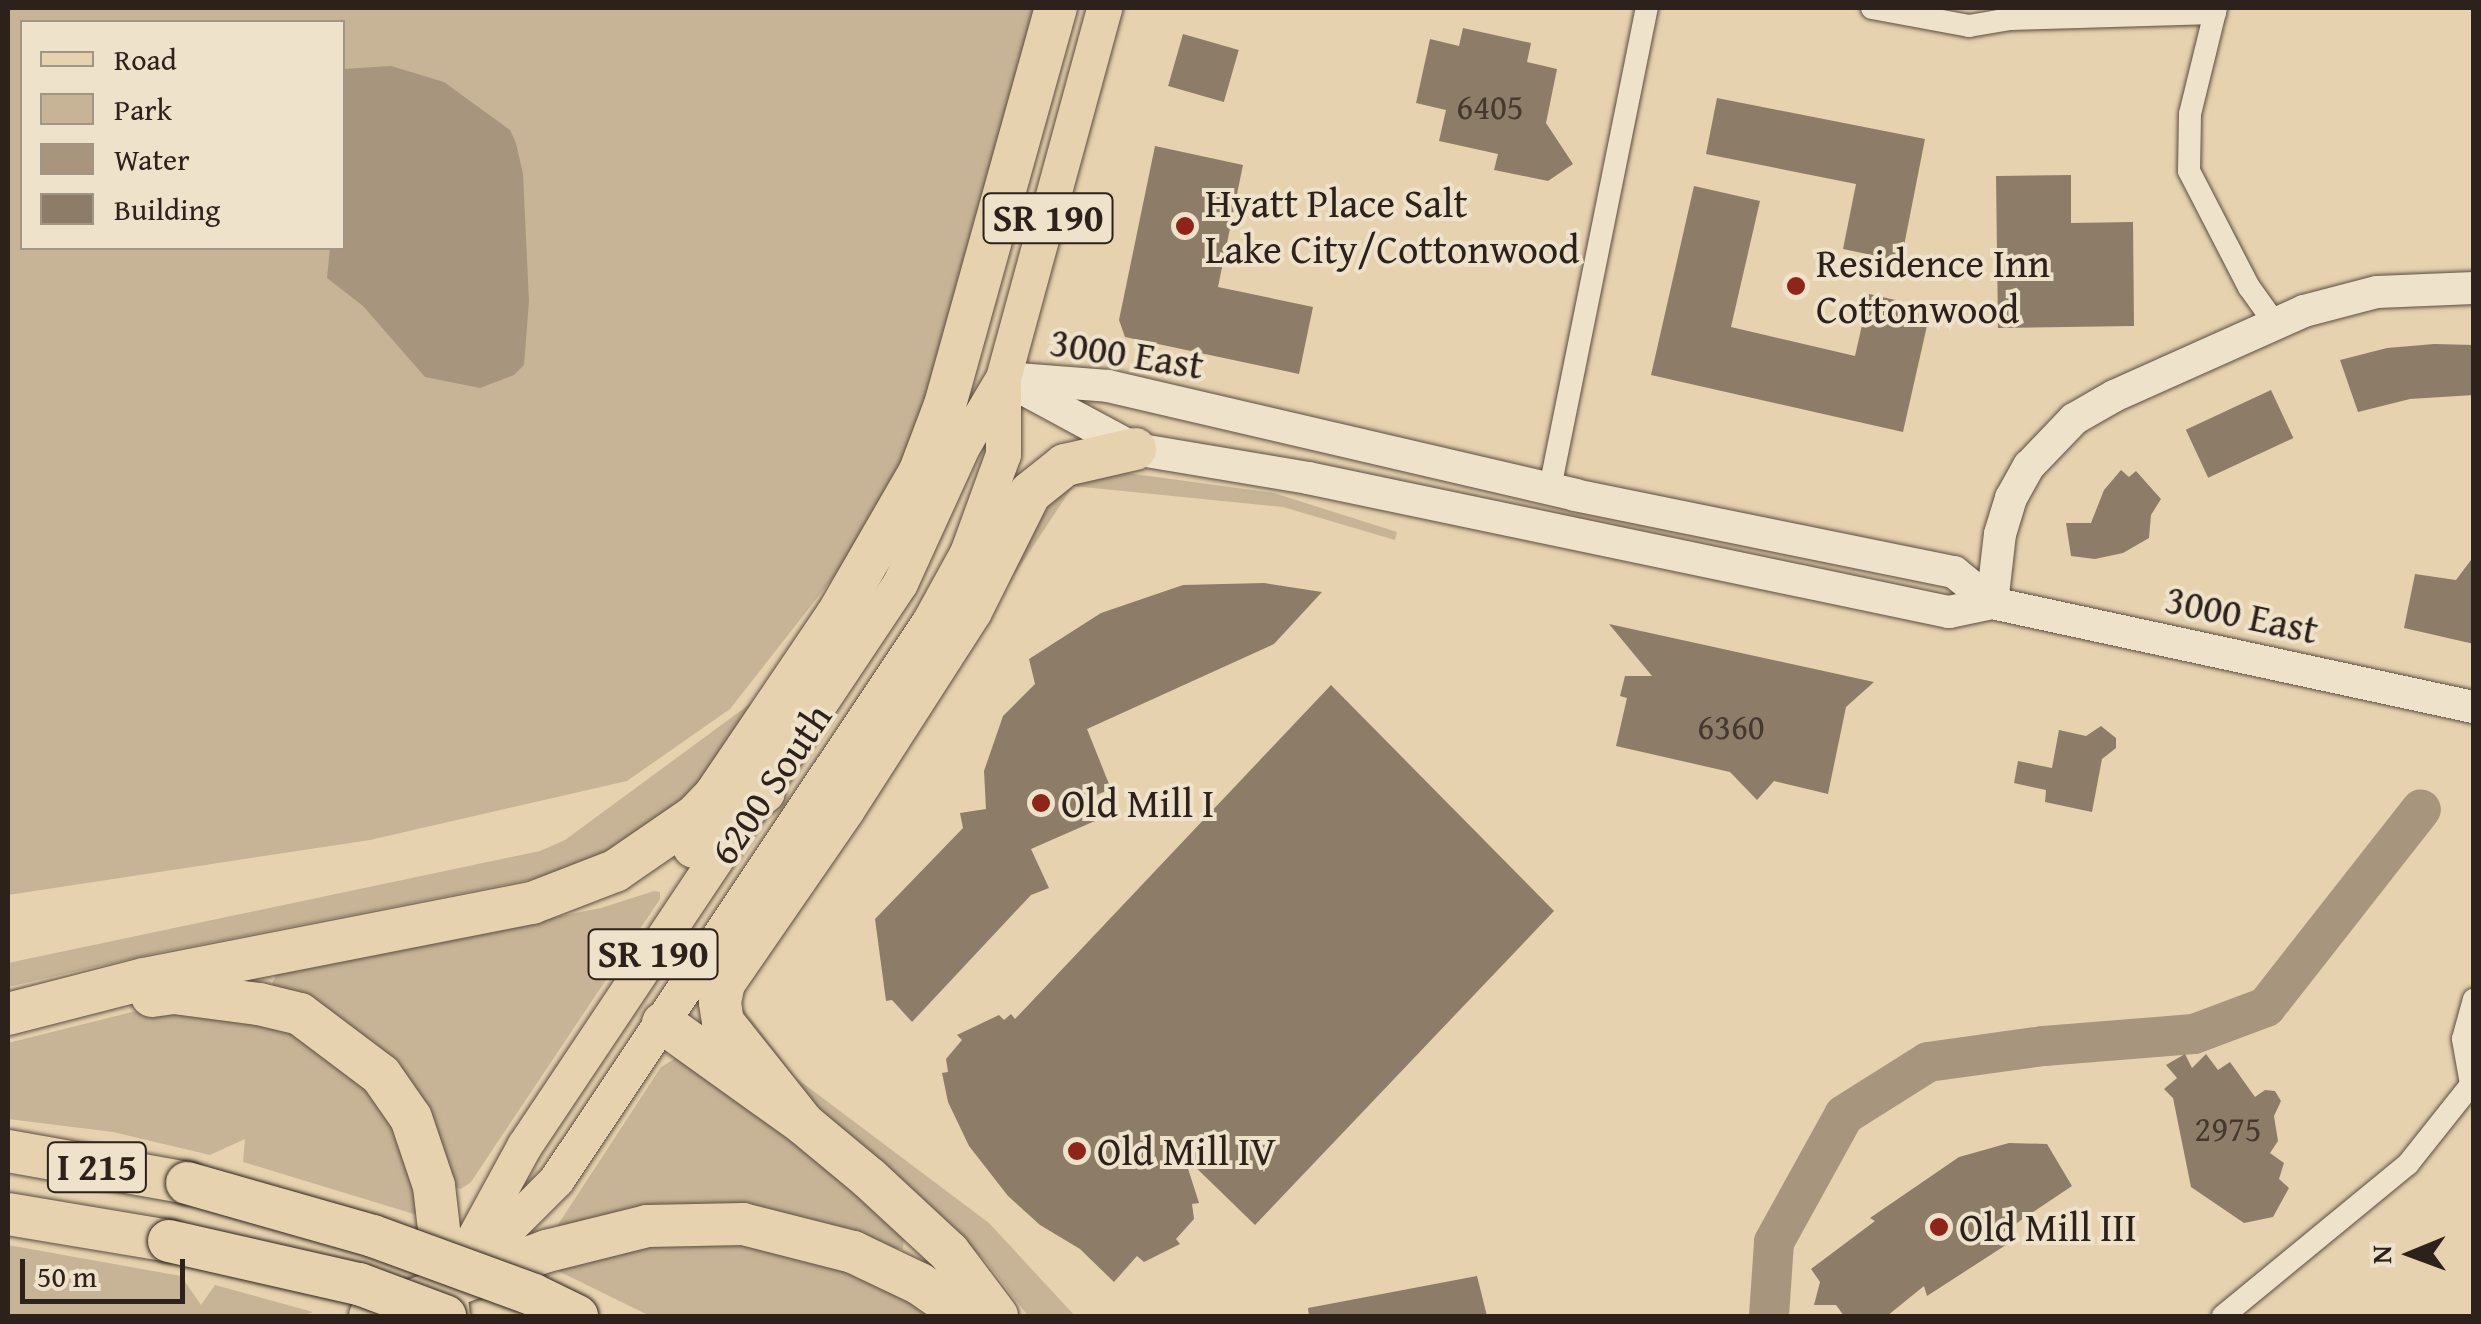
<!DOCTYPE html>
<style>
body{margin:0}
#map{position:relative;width:2481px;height:1324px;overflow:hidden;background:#e6d2af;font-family:"Gentium Book Plus",serif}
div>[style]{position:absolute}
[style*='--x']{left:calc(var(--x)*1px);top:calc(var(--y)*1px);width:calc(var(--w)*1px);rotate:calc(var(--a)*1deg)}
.green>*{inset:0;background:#c7b496}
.water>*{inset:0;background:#a7967d}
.river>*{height:40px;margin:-20px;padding:0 20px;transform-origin:20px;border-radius:20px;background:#a7967d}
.building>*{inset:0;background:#8d7d68;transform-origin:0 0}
.roads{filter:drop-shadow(0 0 2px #5b4d40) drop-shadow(0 0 2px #5b4d40)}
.street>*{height:22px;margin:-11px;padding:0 11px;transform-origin:11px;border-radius:11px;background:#efe2cb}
.secondary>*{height:32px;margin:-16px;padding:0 16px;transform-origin:16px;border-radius:16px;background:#efe2cb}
.primary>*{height:35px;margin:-17.5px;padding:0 17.5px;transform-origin:17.5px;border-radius:17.5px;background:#e6d2af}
.highway>*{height:42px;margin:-21px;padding:0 21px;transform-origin:21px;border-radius:21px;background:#e6d2af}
.bridges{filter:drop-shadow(0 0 2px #2d211b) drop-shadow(0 0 2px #2d211b)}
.highway-bridge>*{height:42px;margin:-21px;padding:0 21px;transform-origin:21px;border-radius:21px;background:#e6d2af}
.dots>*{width:28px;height:28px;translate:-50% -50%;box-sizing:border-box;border:5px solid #efe2cb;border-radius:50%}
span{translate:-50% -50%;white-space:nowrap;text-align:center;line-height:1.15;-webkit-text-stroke:8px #efe2cb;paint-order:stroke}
.number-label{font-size:35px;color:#45382e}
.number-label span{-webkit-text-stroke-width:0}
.shield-label span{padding:2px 8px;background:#efe2cb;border:2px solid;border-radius:8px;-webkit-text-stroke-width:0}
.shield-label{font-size:38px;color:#2d211b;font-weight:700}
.poi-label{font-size:40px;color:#2d211b}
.left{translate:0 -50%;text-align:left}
.street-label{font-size:40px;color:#2d211b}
.frame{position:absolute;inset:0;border:10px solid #2d211b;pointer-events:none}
.legend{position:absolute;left:20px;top:20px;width:325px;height:230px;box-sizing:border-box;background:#efe2cb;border:2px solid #a19585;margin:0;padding:12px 18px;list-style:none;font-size:30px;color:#2d211b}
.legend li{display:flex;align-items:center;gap:20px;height:50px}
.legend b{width:50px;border:2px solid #a19585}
.north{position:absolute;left:2361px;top:1204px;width:100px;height:100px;-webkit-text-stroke:8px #efe2cb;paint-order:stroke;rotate:269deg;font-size:28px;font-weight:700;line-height:40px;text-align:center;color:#2d211b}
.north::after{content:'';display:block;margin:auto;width:35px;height:45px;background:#2d211b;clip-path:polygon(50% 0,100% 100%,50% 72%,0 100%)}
.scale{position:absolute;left:20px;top:1259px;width:165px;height:45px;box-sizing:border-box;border:5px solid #2d211b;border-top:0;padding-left:12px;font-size:30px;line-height:35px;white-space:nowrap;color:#2d211b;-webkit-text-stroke:8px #efe2cb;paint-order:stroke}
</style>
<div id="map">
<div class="green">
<div style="clip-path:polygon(evenodd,8px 8px,1035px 8px,942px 356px,918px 417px,922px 436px,916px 455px,873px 541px,804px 645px,712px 780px,661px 829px,635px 848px,579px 870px,156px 953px,8px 987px,8px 963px,540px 851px,565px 840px,758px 698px,861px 542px,730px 709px,627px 781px,370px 840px,8px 895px,8px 8px,22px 22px,342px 22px,342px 248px,22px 248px,22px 22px)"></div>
<div style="clip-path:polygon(1090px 468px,1274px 493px,1397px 532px,1395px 540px,1283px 507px,1073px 486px,735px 998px,796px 1078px,989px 1223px,1075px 1316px,1028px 1316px,985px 1260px,756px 1051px,738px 1022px,732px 1001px,742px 969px,845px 819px,1045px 491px,1068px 473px)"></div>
<div style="clip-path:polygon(654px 891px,660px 892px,660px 899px,471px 1182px,461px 1189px,454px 1187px,272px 984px,278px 971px,601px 908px)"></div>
<div style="clip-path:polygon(185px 1005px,293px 1026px,384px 1102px,427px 1218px,243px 1162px,245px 1139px,210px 1155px,113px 1132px,8px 1119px,8px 1043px,132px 1012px)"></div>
<div style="clip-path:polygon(676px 1058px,801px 1145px,904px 1236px,903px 1249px,561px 1230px,557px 1226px,661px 1067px)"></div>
<div style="clip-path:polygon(714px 1238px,839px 1261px,945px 1316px,650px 1316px,550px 1267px,581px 1255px)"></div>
<div style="clip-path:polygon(8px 1245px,181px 1276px,201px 1305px,215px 1285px,313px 1312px,303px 1316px,8px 1316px)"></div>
</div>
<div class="water">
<div style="clip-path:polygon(391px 66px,444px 82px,510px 130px,516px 143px,523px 174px,529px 301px,524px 365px,514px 375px,480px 388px,425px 377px,363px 306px,327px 278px,330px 248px,342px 248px,343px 69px)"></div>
</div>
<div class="river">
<div style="--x:1769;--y:1316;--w:74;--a:-86.1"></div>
<div style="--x:1774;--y:1242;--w:145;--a:-61.1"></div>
<div style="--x:1844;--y:1115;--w:99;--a:-32.2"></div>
<div style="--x:1928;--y:1062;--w:117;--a:-7.9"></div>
<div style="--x:2044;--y:1046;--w:150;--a:-4.6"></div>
<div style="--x:2194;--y:1034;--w:77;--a:-20.6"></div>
<div style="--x:2266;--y:1007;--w:251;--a:-51.9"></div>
</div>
<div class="building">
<div style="clip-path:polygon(1463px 28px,1531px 43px,1527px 62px,1557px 69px,1546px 123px,1573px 164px,1548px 181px,1494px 170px,1498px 154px,1439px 141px,1446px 110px,1416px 103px,1430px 39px,1459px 46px)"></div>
<div style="left:1183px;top:34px;width:58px;height:54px;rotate:16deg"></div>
<div style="clip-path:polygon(1717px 98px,1925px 139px,1901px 261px,1843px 249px,1856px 184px,1706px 154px)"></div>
<div style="clip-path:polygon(1155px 146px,1243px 165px,1218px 287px,1313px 307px,1299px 374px,1125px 337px,1119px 320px)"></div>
<div style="clip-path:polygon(2071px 175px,2071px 223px,2133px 222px,2134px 326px,1998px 328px,1996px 176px)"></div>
<div style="clip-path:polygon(1694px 186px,1760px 201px,1731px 327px,1855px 356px,1869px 294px,1931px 308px,1903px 432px,1651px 375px)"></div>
<div style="clip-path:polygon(2434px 344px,2474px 345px,2474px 395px,2410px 399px,2358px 412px,2340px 360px,2387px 348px)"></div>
<div style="left:2271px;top:390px;width:53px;height:94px;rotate:65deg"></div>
<div style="clip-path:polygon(2121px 470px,2129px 477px,2136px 471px,2161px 499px,2151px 515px,2149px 538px,2123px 553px,2095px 559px,2071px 556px,2066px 523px,2091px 523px,2104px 490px)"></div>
<div style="clip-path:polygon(2474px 556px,2474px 644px,2404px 628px,2415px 574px,2456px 580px)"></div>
<div style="clip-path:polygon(1264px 583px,1322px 592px,1274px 644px,1087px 729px,1111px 789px,1094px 796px,1104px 817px,1031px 849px,1049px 888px,1031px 895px,912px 1022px,892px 1000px,886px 1001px,875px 919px,963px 828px,960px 813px,986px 809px,984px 771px,1003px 716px,1035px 684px,1029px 659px,1101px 613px,1183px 585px)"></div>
<div style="clip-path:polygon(1609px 624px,1874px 682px,1846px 707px,1828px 794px,1774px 781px,1757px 800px,1730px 772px,1616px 746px,1627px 698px,1620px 696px,1625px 676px,1652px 676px)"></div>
<div style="clip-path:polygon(1331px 685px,1554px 911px,1255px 1225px,1184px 1156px,1199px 1203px,1192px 1204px,1194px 1219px,1176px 1239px,1180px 1244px,1144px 1262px,1137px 1256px,1114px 1282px,1080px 1249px,1040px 1225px,1008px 1196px,969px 1146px,948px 1102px,942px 1073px,948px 1072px,946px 1059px,962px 1040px,957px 1035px,999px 1015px,1004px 1020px,1011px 1014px,1015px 1019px)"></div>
<div style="clip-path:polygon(2101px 726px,2116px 738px,2116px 748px,2102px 759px,2092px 812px,2045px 802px,2046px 790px,2014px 783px,2018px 761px,2052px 768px,2059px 730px,2086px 736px)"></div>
<div style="clip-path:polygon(2185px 1054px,2192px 1068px,2206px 1054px,2218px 1070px,2230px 1062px,2255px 1097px,2265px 1090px,2275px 1091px,2281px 1101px,2274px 1116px,2278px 1141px,2270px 1153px,2284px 1163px,2279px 1179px,2289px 1188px,2273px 1217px,2244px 1223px,2191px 1187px,2173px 1098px,2164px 1089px,2177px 1078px,2166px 1065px)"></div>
<div style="clip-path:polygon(2009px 1143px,2047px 1144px,2072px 1186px,2002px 1233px,2009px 1243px,1927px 1296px,1924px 1286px,1887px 1316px,1844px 1316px,1836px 1305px,1814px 1305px,1820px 1282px,1811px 1269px,1875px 1221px,1870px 1218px,1959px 1157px)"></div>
<div style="clip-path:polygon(1477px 1276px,1487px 1316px,1309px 1316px,1308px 1308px)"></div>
</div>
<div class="roads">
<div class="street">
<div style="--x:1872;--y:8;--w:99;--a:10.5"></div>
<div style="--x:1969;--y:26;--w:42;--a:-9.7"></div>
<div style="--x:2010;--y:19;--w:205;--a:-1.7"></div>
<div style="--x:2216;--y:8;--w:109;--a:103.8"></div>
<div style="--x:2190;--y:114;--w:57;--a:91"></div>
<div style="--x:2189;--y:171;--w:131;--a:62.7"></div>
<div style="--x:2249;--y:287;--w:43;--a:54.5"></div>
<div style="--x:1550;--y:488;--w:490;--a:-78.6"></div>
<div style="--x:2471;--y:1084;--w:46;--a:-100.1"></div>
<div style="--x:2463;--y:1039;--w:41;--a:-74.6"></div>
<div style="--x:2223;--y:1316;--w:239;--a:-39.4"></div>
<div style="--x:2408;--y:1164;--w:106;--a:-51.5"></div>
</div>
<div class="secondary">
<div style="--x:1003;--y:378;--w:150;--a:28.3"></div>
<div style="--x:1135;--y:449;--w:175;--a:9.5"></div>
<div style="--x:1308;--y:478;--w:655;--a:11.81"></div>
<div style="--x:1949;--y:612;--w:44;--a:-11.8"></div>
<div style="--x:1992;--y:603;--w:493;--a:12.2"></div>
<div style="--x:1018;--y:379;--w:90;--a:4.4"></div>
<div style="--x:1108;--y:386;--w:480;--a:13.1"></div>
<div style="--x:1575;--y:495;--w:387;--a:11.5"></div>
<div style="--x:1954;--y:572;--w:49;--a:39.2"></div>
<div style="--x:1992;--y:603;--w:69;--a:-83.4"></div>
<div style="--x:2000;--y:534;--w:38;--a:-73"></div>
<div style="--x:2011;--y:498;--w:37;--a:-61"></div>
<div style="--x:2029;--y:466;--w:65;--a:-46.2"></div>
<div style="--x:2074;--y:419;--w:46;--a:-29.9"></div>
<div style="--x:2114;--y:396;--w:208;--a:-24.1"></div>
<div style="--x:2304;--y:311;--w:75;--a:-14.6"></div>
<div style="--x:2377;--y:292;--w:97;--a:-2.4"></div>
</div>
<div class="primary">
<div style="--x:475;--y:1261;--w:115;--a:-45"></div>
<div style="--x:556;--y:1180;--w:671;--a:-56.24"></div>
<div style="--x:929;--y:622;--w:79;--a:-61.2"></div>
<div style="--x:967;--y:553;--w:105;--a:-70"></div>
<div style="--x:1003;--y:454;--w:73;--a:-90"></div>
<div style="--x:446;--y:1289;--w:163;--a:-61.4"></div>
<div style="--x:524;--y:1146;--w:677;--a:-56.26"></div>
<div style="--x:900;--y:583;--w:152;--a:-65.5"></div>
<div style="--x:963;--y:445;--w:78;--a:-59.2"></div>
<div style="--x:1003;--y:378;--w:384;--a:-74.7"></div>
</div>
<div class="highway">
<div style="--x:694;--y:847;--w:89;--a:-38.2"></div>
<div style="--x:152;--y:996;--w:22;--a:-8"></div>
<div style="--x:174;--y:993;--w:86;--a:7.4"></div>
<div style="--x:259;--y:1004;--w:42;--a:13.7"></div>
<div style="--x:300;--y:1014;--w:101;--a:37"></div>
<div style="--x:381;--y:1075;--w:52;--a:55.1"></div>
<div style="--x:411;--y:1118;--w:72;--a:71.3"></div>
<div style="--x:434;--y:1186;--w:131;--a:83.4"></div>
<div style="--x:8;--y:1014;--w:140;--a:-14.4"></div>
<div style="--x:144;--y:979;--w:395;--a:-11.1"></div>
<div style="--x:532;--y:903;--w:89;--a:-21.1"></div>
<div style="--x:615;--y:871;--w:97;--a:-34.5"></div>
<div style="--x:695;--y:816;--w:29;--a:-46"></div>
<div style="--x:715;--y:795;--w:217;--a:-55.9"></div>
<div style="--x:837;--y:615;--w:166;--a:-60"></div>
<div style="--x:920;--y:471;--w:71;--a:-69.3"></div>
<div style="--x:945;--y:405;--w:412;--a:-74.4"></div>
<div style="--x:663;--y:1023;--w:173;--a:35.6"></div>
<div style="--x:804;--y:1124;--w:85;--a:39.7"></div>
<div style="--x:869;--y:1178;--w:109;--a:42.8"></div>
<div style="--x:949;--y:1252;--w:80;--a:53.1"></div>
<div style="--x:804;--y:1124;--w:130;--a:-128.5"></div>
<div style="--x:723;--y:1022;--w:20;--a:-99"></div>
<div style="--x:720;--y:1002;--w:19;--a:-78"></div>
<div style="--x:724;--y:983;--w:211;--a:-55.4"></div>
<div style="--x:844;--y:809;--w:235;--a:-57.3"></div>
<div style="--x:971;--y:611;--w:132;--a:-63.4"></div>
<div style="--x:1030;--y:493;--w:45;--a:-38.7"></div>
<div style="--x:1065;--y:465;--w:72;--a:-12.9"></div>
<div style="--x:8;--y:1151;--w:182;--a:10.1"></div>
<div style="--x:8;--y:1214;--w:163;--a:9.5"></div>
<div style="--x:370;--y:1316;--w:189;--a:-20.2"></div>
<div style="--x:547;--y:1251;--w:103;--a:-14"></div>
<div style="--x:647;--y:1226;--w:96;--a:-1.2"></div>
<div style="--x:743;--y:1224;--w:114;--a:14.3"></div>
<div style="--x:853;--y:1252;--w:74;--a:25.5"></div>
<div style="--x:920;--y:1284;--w:56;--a:34.8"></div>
</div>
</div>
<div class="bridges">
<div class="highway-bridge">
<div style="--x:187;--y:1183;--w:193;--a:15.9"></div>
<div style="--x:373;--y:1236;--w:171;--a:20.1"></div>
<div style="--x:534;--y:1295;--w:48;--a:26"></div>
<div style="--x:169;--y:1241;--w:195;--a:12.8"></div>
<div style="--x:359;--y:1284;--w:92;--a:20.4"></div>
</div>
</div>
<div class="dots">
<div style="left:1185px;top:226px;background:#8f2418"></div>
<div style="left:1796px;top:286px;background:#8f2418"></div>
<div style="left:1041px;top:803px;background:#8f2418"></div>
<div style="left:1077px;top:1151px;background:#8f2418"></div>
<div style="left:1939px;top:1227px;background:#8f2418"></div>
</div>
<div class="number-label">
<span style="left:1490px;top:107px">6405</span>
<span style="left:1731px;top:727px">6360</span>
<span style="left:2228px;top:1129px">2975</span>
</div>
<div class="shield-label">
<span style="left:1048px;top:218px">SR 190</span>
<span style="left:653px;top:954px">SR 190</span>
<span style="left:97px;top:1167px">I 215</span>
</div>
<div class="poi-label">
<span class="left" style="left:1205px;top:226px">Hyatt Place Salt<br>Lake City/Cottonwood</span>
<span class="left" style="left:1816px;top:286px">Residence Inn<br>Cottonwood</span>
<span class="left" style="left:1061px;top:803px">Old Mill I</span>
<span class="left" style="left:1097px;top:1151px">Old Mill IV</span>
<span class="left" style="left:1959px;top:1227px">Old Mill III</span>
</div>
<div class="street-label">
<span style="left:1127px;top:353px;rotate:9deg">3000 East</span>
<span style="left:2242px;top:614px;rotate:12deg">3000 East</span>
<span style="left:770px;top:784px;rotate:-56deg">6200 South</span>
</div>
<div class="frame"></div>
<ul class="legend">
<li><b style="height:12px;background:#e6d2af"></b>Road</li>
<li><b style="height:28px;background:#c7b496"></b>Park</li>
<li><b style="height:28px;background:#a7967d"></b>Water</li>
<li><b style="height:28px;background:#8d7d68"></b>Building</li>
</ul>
<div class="north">N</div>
<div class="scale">50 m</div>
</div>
